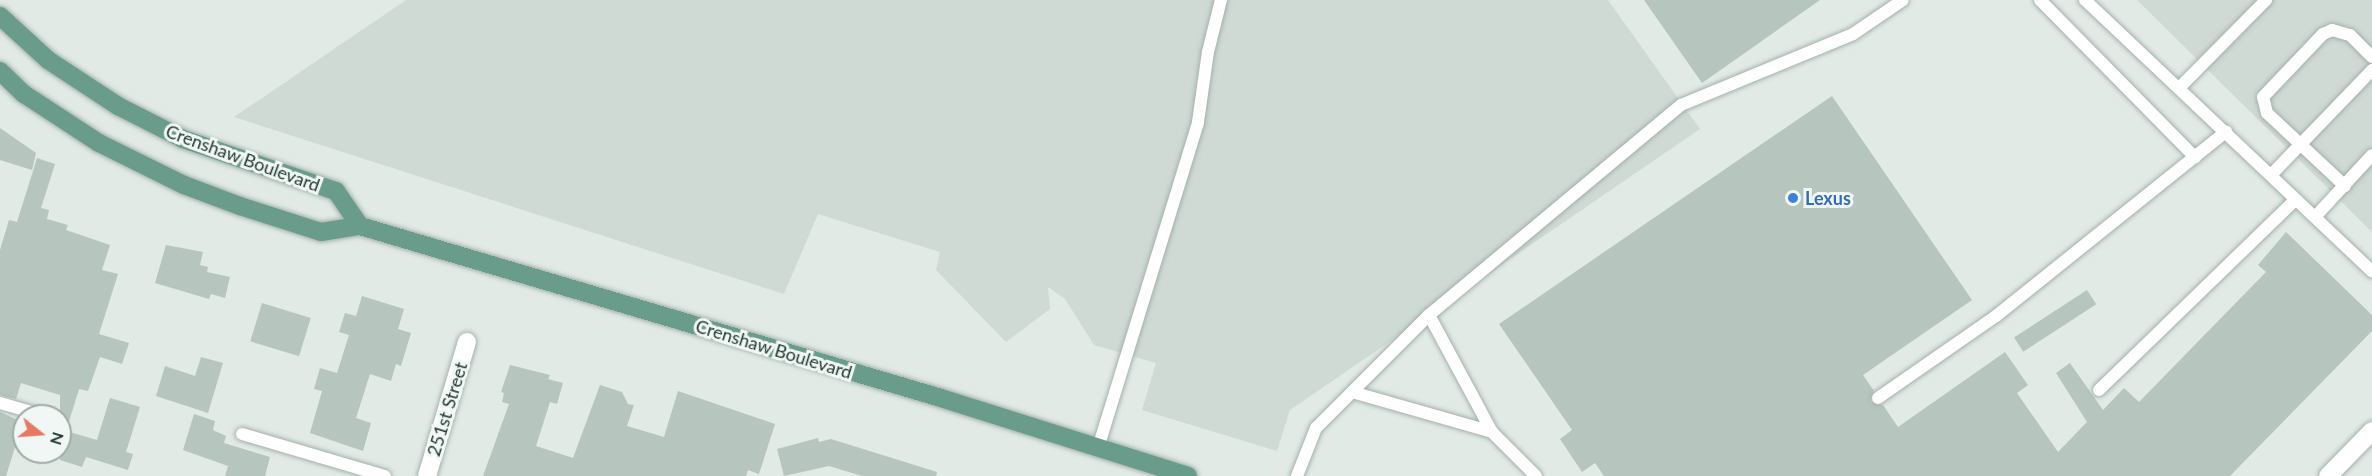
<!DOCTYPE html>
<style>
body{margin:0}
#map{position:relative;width:2372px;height:476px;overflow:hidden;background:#e1eae5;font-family:Lato,sans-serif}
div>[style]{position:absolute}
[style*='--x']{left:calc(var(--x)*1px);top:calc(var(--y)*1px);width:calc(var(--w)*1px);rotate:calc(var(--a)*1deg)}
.built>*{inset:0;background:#cfdad4}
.building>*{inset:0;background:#b6c5be;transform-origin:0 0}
.roads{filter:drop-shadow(0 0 2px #a4b1ac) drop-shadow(0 0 2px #a4b1ac)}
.lane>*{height:12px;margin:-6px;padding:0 6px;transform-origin:6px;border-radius:6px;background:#fff}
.street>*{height:18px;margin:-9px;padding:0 9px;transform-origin:9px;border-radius:9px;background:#fff}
.secondary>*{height:18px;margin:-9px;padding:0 9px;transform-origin:9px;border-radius:9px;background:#fff}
.primary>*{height:18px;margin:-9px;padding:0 9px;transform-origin:9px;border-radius:9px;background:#699c8b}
.dots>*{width:16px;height:16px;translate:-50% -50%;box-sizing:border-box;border:3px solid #f1f7f4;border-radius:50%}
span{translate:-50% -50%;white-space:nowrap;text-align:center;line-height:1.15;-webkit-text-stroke:6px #f1f7f4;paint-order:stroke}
.street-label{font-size:18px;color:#233932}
.shop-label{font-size:18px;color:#366cbe;font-weight:700}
.left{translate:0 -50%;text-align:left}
.north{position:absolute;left:12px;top:404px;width:60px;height:60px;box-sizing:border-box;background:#f1f7f4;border:2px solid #9faba6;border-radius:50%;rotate:107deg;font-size:16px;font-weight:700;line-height:24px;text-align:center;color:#233932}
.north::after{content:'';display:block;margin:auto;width:21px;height:27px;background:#e77963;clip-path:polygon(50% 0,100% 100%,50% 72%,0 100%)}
</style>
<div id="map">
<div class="built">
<div style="clip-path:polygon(406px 0,1608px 0,1700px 129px,1290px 410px,1277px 451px,1142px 410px,1156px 363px,1094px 345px,1065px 299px,1048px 287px,1050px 309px,1006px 342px,936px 270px,940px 252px,818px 214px,784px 294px,234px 117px)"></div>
<div style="clip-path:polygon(2137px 0,2372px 0,2372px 232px)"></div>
</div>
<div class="building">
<div style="clip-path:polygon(1644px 0,1820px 0,1702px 83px)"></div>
<div style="clip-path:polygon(1832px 96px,1972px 300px,1863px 375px,1874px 391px,1871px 402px,1883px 405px,1898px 427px,2005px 352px,2028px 385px,2017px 393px,2058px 452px,2087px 422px,2056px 373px,2070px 363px,2103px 410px,2124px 388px,2139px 402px,2266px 272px,2258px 265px,2286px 232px,2372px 315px,2372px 331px,2230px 476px,1604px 476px,1595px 463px,1582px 472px,1560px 439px,1572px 430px,1499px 324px)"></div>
<div style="clip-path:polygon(0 128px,36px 153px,32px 170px,0 160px)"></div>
<div style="clip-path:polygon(37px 158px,55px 164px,41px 208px,49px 210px,47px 219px,68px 225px,66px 230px,110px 245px,102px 270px,118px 274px,99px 334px,129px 343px,122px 364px,100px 357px,88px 391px,79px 389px,66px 431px,97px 440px,110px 398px,140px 407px,126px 452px,133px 454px,128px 470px,86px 457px,82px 467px,60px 460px,60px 395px,21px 383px,16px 399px,0 395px,0 250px,9px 220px,17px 222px)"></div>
<div style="clip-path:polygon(166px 245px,203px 252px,200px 265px,208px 267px,207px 272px,230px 277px,225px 298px,211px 294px,209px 299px,155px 283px)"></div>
<div style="left:2087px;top:290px;width:17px;height:87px;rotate:57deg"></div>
<div style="clip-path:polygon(362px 296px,404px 309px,398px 329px,411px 333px,401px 366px,396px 364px,391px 381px,370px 374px,356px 418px,371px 423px,363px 451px,310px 433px,322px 391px,314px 389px,320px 368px,337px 373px,349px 335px,339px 332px,345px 313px,356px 316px)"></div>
<div style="left:262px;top:303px;width:51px;height:40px;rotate:17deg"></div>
<div style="clip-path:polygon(201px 357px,223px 363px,208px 413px,156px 396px,165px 366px,195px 376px)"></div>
<div style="clip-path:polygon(510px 365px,550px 375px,548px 379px,563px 383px,557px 404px,550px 402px,536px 446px,573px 458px,600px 385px,622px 392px,628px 404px,634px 405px,627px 426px,664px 437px,678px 391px,775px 424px,759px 474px,748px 470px,746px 476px,483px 476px,509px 404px,502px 402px,504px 393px,501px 392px)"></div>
<div style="clip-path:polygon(0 412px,24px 423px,24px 449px,15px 447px,6px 476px,0 476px)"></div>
<div style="clip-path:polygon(194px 414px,215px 421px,213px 430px,226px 436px,224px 443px,270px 457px,265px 476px,225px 476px,228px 466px,183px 450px)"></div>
<div style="clip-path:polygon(818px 438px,819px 442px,831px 439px,937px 472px,936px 476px,862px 476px,829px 466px,784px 476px,777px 449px)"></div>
</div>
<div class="roads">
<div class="lane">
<div style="--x:2040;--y:0;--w:221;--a:45.4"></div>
<div style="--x:2085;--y:0;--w:395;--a:43.4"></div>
<div style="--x:2179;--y:88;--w:124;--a:-45.3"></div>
<div style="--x:2271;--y:175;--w:146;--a:-46.1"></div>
<div style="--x:2345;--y:186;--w:107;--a:-136.9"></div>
<div style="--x:2267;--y:113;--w:16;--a:-104"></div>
<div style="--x:2263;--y:97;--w:87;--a:-46.4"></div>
<div style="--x:2323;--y:34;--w:10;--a:-24"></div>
<div style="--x:2332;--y:30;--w:19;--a:16"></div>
<div style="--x:2350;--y:35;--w:31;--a:45"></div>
<div style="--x:2315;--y:217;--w:84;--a:-47.4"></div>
<div style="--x:1429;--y:315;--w:109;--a:135"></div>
<div style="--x:1352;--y:392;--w:146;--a:15.9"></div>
<div style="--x:2099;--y:390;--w:274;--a:-44.1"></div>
<div style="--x:1878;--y:398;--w:144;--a:-34.8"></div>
<div style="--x:1996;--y:316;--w:295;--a:-38.7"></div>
<div style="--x:0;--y:403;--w:47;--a:16.1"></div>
<div style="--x:242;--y:434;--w:149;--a:16.4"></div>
<div style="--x:1098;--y:448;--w:341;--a:-72.9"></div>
<div style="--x:1198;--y:122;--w:71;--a:-81.9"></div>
<div style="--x:1208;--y:52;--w:54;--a:-76"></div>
<div style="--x:1297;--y:476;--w:52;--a:-68.4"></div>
<div style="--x:1316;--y:428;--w:51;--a:-45"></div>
<div style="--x:1536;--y:476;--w:62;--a:-135"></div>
<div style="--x:1492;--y:432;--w:133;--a:-118.3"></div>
<div style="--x:1429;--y:315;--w:328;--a:-39.8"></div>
<div style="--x:1681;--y:105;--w:186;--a:-22.4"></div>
<div style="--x:1853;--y:34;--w:60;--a:-34.2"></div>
</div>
<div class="street">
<div style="--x:427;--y:476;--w:140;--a:-73.4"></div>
</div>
<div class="secondary">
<div style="--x:2328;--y:476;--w:63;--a:-45.6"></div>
</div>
<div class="primary">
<div style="--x:0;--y:16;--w:65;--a:42.5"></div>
<div style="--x:48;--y:60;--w:84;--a:33.3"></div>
<div style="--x:118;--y:106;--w:73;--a:26.9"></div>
<div style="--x:183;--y:139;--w:162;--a:18.8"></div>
<div style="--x:336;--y:191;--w:42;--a:55.6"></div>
<div style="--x:0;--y:71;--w:33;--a:44"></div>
<div style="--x:24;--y:94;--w:90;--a:33.2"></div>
<div style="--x:99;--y:143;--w:95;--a:26.3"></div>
<div style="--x:184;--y:185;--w:60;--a:20.6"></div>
<div style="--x:240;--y:206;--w:85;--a:17.8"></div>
<div style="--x:321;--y:232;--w:39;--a:-9"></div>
<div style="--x:360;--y:226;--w:606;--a:16.49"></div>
<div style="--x:941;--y:398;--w:259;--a:17.5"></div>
</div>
</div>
<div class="dots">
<div style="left:1793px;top:198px;background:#3f7fe0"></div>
</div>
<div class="street-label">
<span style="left:243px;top:158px;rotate:20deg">Crenshaw Boulevard</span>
<span style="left:774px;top:349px;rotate:17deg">Crenshaw Boulevard</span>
<span style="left:447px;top:409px;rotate:-73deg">251st Street</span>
</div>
<div class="shop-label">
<span class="left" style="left:1805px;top:198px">Lexus</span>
</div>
<div class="north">N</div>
</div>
